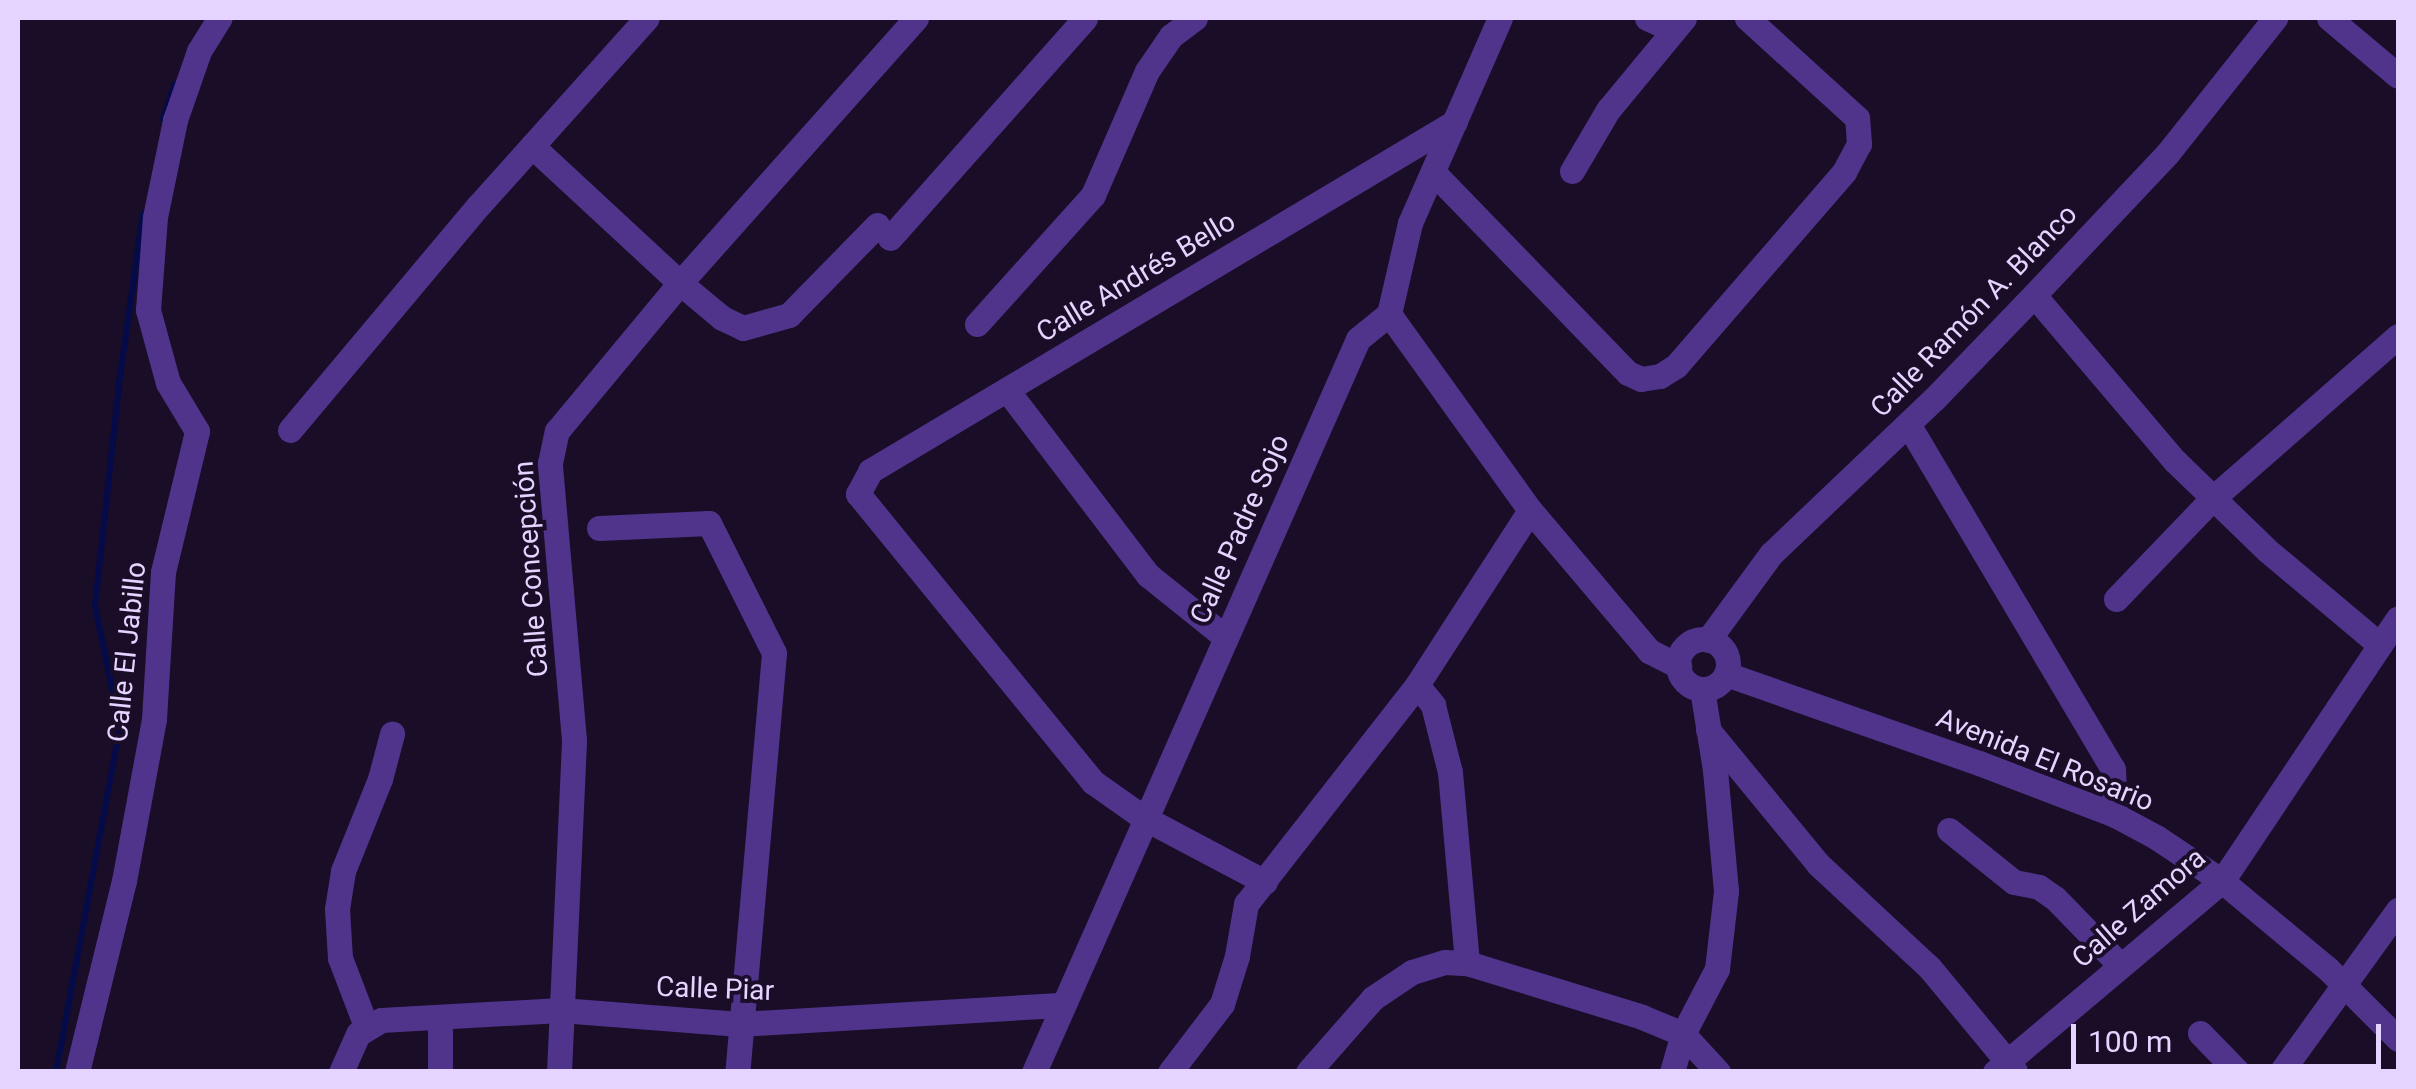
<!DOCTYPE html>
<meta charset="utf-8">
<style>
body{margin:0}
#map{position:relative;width:2416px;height:1089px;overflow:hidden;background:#190d28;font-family:Roboto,sans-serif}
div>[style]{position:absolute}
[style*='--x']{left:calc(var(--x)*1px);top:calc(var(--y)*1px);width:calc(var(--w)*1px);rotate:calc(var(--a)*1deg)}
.stream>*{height:6px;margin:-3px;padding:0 3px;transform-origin:3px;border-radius:3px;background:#050a49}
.minor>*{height:25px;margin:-12.5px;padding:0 12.5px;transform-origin:12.5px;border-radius:12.5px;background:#50348b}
.minor>.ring{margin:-12.5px;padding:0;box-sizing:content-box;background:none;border:25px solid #50348b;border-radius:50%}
span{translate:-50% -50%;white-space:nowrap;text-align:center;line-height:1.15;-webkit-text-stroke:8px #190d28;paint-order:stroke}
.street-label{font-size:28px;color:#e5d4ff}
.frame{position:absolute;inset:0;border:20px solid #e5d4ff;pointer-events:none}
.scale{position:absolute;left:2071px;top:1024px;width:310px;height:45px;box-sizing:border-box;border:5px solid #e5d4ff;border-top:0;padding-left:12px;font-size:30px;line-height:35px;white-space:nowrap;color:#e5d4ff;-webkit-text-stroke:8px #190d28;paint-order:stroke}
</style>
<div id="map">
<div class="stream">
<div style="--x:163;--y:119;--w:37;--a:-71"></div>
<div style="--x:56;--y:1072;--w:352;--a:-79.5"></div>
<div style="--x:120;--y:726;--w:123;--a:-101.8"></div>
<div style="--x:95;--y:606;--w:223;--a:-83.8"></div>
<div style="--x:119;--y:384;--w:172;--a:-82"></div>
</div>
<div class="minor">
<div style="--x:1647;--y:18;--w:27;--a:24"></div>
<div style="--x:2329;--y:18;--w:90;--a:40"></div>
<div style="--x:532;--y:146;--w:202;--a:42.8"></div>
<div style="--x:680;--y:283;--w:55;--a:39.8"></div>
<div style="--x:722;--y:318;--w:23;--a:25"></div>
<div style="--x:743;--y:328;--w:48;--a:-15.8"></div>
<div style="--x:789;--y:315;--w:126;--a:-45.6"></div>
<div style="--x:1572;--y:171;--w:71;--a:-59.5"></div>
<div style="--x:1608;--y:110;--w:119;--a:-50.4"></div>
<div style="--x:1433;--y:172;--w:280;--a:45.9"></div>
<div style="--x:1628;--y:373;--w:14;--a:25"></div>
<div style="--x:1641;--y:379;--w:19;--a:-9"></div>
<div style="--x:1660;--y:376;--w:19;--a:-32"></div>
<div style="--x:1676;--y:366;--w:257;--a:-49.1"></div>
<div style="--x:1844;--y:172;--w:32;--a:-62"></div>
<div style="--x:1859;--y:144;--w:26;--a:-94"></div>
<div style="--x:1857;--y:118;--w:149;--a:-137.7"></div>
<div style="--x:890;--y:238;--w:294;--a:-48.4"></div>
<div style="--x:2034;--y:295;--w:218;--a:49.7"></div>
<div style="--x:2175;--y:461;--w:129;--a:44.1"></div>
<div style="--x:2268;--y:551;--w:146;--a:40"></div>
<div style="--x:1389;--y:314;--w:241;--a:54.3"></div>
<div style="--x:1530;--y:510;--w:185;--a:49.8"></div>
<div style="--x:1649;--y:651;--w:34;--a:27"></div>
<div style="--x:977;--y:324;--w:173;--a:-48"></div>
<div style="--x:1093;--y:195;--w:135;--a:-66.5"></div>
<div style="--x:1147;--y:71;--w:42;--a:-55.6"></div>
<div style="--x:1171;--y:36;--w:30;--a:-37"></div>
<div style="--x:1007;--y:390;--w:233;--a:52.7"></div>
<div style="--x:1148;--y:575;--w:97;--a:38.8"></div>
<div style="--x:1908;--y:424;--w:401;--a:59.3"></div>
<div style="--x:2113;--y:769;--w:46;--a:87.5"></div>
<div style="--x:290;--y:430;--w:294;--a:-50"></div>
<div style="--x:479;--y:205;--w:251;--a:-48.1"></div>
<div style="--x:599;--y:528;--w:110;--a:-2.6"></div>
<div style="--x:709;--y:523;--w:145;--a:63.4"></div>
<div style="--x:774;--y:653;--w:421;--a:95"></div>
<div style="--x:2116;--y:599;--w:140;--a:-46.2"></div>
<div style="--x:2213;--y:498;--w:246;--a:-41.2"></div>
<div class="ring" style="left:1678px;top:639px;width:25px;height:25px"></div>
<div style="--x:1708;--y:640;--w:107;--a:-53.8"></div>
<div style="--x:1771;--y:554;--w:225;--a:-43.6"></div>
<div style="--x:1934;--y:399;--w:144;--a:-46.1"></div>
<div style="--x:2034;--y:295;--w:194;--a:-46.7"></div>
<div style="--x:2167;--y:154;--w:174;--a:-51.5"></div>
<div style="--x:1726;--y:674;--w:268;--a:19.4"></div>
<div style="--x:1979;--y:763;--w:146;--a:20.9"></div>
<div style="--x:2115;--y:815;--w:47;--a:28.2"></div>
<div style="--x:2156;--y:837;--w:79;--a:33.7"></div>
<div style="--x:2222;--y:881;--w:138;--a:39.7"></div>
<div style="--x:2328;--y:969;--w:99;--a:45"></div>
<div style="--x:1417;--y:685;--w:26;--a:51"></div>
<div style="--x:1433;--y:705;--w:69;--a:75.8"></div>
<div style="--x:1450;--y:772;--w:192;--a:84.9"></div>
<div style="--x:1708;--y:730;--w:173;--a:50.6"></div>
<div style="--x:1818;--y:864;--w:151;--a:42.9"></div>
<div style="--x:1929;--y:967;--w:135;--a:50.4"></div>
<div style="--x:1949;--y:830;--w:83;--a:38.7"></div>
<div style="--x:2014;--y:882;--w:25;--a:11"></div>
<div style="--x:2039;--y:887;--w:19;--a:35"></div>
<div style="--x:2055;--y:898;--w:93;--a:45.9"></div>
<div style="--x:1265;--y:882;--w:137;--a:-152.1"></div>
<div style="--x:1144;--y:818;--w:62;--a:-144.8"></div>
<div style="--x:1093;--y:782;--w:372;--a:-129.2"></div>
<div style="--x:858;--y:494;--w:26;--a:-62"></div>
<div style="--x:870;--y:471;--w:681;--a:-30.82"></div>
<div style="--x:440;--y:1017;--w:55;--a:90"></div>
<div style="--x:366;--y:1026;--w:73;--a:-110.9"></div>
<div style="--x:340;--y:958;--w:49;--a:-93.5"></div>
<div style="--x:337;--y:909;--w:38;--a:-81"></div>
<div style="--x:343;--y:871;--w:99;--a:-68.1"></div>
<div style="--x:380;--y:779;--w:47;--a:-75.1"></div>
<div style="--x:2200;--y:1033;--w:54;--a:45.7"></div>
<div style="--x:77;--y:1072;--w:197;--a:-76.2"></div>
<div style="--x:124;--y:881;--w:165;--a:-79.5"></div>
<div style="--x:154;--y:719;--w:147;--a:-86.5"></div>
<div style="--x:163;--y:572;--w:145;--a:-76.4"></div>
<div style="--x:197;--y:431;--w:56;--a:-121.1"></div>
<div style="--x:168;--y:383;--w:76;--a:-105.3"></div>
<div style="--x:148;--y:310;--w:93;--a:-85.7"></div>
<div style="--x:155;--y:217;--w:99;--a:-78.3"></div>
<div style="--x:175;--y:120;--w:73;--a:-70.8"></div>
<div style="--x:199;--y:51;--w:39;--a:-58"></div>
<div style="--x:341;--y:1072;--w:42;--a:-65.9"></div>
<div style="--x:358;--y:1034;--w:27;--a:-31"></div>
<div style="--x:381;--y:1020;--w:180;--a:-3.2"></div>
<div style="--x:561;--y:1010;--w:179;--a:4.5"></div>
<div style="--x:739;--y:1024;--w:325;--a:-3.4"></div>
<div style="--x:559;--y:1072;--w:332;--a:-87.4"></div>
<div style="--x:574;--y:740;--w:278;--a:-95"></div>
<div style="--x:550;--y:463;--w:33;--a:-78"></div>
<div style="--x:557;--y:431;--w:192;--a:-50.3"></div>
<div style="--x:680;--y:283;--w:355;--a:-48.3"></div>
<div style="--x:1034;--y:1072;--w:801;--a:-66.15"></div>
<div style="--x:1358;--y:339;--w:40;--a:-39"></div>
<div style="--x:1389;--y:314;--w:93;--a:-77"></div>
<div style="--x:1410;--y:223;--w:224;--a:-66.3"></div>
<div style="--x:1170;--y:1072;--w:86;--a:-52.6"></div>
<div style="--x:1222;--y:1004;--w:50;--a:-72.6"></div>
<div style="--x:1237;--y:956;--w:53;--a:-80.2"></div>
<div style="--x:1246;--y:904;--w:278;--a:-52"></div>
<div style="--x:1417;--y:685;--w:208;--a:-57.1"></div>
<div style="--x:1308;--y:1072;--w:98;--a:-48.7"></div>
<div style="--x:1373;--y:998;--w:47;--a:-33.7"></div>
<div style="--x:1412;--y:972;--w:34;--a:-17"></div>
<div style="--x:1445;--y:962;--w:22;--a:3"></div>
<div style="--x:1467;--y:963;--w:183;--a:17.1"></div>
<div style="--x:1642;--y:1017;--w:44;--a:22.5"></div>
<div style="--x:1683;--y:1034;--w:52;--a:47.4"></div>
<div style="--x:1672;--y:1072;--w:40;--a:-74"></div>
<div style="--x:1683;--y:1034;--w:73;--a:-62.4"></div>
<div style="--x:1717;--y:969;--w:79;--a:-83.4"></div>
<div style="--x:1726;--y:891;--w:121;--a:-95.2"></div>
<div style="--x:1715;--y:770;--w:82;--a:-99.1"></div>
<div style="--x:1995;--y:1072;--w:297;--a:-40.1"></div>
<div style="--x:2222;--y:881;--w:316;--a:-56.2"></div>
<div style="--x:2281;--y:1072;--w:200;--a:-54.2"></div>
</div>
<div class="street-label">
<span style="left:1136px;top:277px;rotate:-31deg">Calle Andrés Bello</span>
<span style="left:1974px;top:311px;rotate:-46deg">Calle Ramón A. Blanco</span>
<span style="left:1240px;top:529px;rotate:-66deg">Calle Padre Sojo</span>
<span style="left:531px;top:569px;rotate:-94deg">Calle Concepción</span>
<span style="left:127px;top:652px;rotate:-84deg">Calle El Jabillo</span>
<span style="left:2045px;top:760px;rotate:22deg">Avenida El Rosario</span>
<span style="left:2139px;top:908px;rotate:-41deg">Calle Zamora</span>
<span style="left:715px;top:989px;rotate:2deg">Calle Piar</span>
</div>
<div class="frame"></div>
<div class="scale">100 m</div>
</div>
